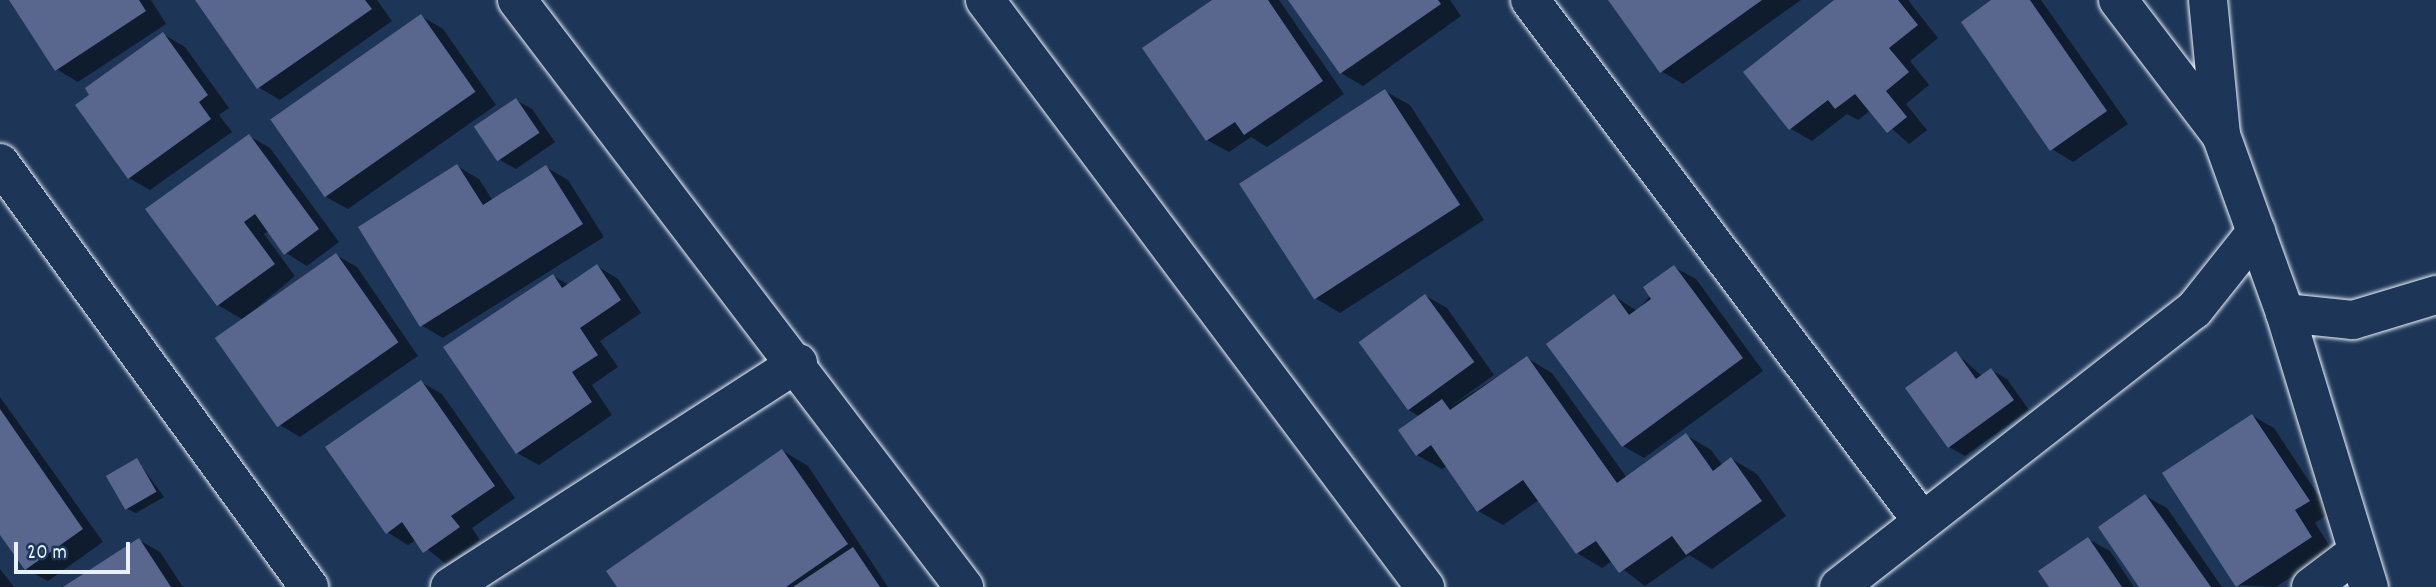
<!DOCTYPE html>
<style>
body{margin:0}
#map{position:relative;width:2436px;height:587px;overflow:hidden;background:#1d3557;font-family:Dekko,sans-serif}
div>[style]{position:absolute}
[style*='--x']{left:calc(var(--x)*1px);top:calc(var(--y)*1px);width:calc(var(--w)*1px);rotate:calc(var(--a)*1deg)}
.shadow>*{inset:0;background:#0007}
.building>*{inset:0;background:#59678f;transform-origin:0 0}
.roads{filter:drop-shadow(0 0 2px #e8f1f8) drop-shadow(0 0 2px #e8f1f8)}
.minor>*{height:38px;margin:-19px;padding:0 19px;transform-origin:19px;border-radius:19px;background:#1d3557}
span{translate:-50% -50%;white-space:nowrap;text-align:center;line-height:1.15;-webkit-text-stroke:5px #1d3557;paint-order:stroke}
.scale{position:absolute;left:14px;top:542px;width:116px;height:32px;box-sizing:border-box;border:4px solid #e8f1f8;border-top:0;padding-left:9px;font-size:21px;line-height:24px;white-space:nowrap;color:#e8f1f8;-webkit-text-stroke:5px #1d3557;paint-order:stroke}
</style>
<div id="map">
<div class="shadow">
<div style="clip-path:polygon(11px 0,151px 0,166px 24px,78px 82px,56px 69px)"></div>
<div style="clip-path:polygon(199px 0,377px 0,392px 21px,280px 100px,258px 87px)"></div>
<div style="clip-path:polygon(1216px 0,1279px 0,1344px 94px,1267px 147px,1251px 137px,1229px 152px,1207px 140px)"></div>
<div style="clip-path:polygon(1290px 0,1450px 0,1461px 16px,1363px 86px,1341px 73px)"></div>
<div style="clip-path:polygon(1610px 0,1801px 0,1683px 84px,1661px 71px)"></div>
<div style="clip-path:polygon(1837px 0,1908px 0,1938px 38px,1910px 61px,1929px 85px,1906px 104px,1927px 130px,1909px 144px,1871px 110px,1858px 120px,1847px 114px,1812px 141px,1791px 129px)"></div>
<div style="clip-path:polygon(1994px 0,2041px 0,2128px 124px,2073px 162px,2052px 149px)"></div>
<div style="clip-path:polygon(421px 16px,443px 29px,496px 105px,348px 209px,326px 197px)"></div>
<div style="clip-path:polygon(163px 34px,185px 47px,229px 108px,219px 115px,232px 132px,150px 190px,129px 178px)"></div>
<div style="clip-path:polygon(1385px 91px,1410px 105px,1484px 220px,1340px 313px,1315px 298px)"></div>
<div style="clip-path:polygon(516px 100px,532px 109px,555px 142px,516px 169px,500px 160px)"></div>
<div style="clip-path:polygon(249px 136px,270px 148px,339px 242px,307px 266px,286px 253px,269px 231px,264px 234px,295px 276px,253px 311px,336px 255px,357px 267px,418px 356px,300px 437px,278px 424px,242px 319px,218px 305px)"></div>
<div style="clip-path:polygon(457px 166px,479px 179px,493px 201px,546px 167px,568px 180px,604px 237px,443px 338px,421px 325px)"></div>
<div style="clip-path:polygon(597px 266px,618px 279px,641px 313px,600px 341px,618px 367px,592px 385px,612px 415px,539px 465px,517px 453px,553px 276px,569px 285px)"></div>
<div style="clip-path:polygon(1674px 267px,1696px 279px,1763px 371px,1644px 458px,1623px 446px,1614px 296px,1637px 311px)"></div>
<div style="clip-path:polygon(1426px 296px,1447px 308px,1494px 375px,1451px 406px,1527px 358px,1552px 373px,1627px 478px,1686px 435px,1711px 450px,1723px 466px,1732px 459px,1757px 474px,1786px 516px,1712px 569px,1689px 555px,1645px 586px,1612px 561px,1602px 568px,1577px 553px,1539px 500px,1503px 525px,1478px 511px,1447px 466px,1442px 469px,1417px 455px,1420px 417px,1407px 409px)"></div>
<div style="clip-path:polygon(1956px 353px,1982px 376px,1991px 370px,2007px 379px,2029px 410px,1965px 456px,1949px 447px,1907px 389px)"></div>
<div style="clip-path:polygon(421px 382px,442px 394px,515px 498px,472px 528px,480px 540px,446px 564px,416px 540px,408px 545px,387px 532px)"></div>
<div style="clip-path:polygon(0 397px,103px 542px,48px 581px,26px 569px,0 532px)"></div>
<div style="clip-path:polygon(2253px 416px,2274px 428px,2330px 513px,2315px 523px,2332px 550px,2276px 587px,2237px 585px)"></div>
<div style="clip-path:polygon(783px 451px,808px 466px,888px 587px,620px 587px)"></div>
<div style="clip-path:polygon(137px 460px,164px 497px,136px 513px,127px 509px)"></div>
<div style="clip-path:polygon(2145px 496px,2167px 508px,2222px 587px,2141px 587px)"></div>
<div style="clip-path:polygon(2088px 539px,2110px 551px,2134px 587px,2051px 587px)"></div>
<div style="clip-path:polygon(139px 540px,160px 552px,183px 587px,67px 587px)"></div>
<div style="clip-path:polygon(0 569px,14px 587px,0 587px)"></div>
</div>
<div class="building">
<div style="clip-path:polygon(9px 0,139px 0,146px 11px,55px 71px)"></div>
<div style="clip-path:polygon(195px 0,365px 0,372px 9px,257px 89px)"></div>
<div style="clip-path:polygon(1212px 0,1268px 0,1323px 81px,1244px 135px,1235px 122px,1206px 141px,1142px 48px)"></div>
<div style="clip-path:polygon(1288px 0,1438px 0,1441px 4px,1340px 74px)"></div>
<div style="clip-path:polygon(1608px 0,1762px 0,1660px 73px)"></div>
<div style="clip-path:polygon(1834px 0,1898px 0,1918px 25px,1889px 48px,1909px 72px,1886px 91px,1907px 117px,1887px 133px,1855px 94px,1835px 109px,1828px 100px,1789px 130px,1743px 72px)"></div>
<div style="clip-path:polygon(1991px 0,2030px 0,2107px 111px,2050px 151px,1961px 22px)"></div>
<div style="left:421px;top:14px;width:95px;height:184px;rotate:55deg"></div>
<div style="clip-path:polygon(163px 32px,208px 95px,199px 102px,211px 119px,128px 179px,75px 105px,89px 95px,85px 88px)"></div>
<div style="left:1385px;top:89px;width:138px;height:174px;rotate:57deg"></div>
<div style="left:516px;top:98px;width:42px;height:51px;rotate:56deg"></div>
<div style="clip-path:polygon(249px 134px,319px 229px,284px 255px,255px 214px,244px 222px,275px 264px,217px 306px,145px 209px)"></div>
<div style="clip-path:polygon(457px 164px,483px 205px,546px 165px,583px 224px,420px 327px,358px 227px)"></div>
<div style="left:336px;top:253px;width:109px;height:148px;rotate:55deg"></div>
<div style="clip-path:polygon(597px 264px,621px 300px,580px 328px,598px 355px,572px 372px,592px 402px,516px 454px,443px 347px,553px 274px,562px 288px)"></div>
<div style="clip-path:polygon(1674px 265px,1743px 358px,1622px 447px,1546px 344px,1614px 294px,1629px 315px,1651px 299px,1643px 287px)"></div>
<div style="left:1425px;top:294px;width:84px;height:82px;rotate:54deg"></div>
<div style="clip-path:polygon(1956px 351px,1976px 379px,1991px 368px,2014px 400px,1948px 448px,1905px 388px)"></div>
<div style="clip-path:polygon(1527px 356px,1617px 483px,1686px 433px,1713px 471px,1731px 457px,1762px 501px,1686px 555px,1672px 536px,1619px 573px,1596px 541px,1576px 554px,1523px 480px,1477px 512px,1431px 445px,1416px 456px,1398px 430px,1442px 399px,1450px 410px)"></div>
<div style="clip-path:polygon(421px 380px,495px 486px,451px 516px,460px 527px,423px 553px,402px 522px,386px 534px,325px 447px)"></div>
<div style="clip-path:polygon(0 409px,83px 529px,25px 570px,0 535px)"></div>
<div style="clip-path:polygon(2252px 414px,2310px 501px,2295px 510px,2312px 537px,2236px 587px,2162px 473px)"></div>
<div style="clip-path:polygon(782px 449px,848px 544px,786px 587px,617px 587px,606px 571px)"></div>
<div style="left:137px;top:458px;width:39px;height:36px;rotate:60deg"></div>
<div style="clip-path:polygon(2145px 494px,2211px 587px,2139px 587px,2098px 527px)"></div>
<div style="clip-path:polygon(2088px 537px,2122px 587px,2049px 587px,2038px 571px)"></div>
<div style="clip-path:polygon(139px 538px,171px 587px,63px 587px)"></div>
<div style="clip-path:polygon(853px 547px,880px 587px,793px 587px)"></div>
</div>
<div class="roads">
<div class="minor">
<div style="--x:517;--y:0;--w:738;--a:52.71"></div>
<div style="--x:985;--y:0;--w:734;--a:53.15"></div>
<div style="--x:1530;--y:0;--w:652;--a:53.04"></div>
<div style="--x:2118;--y:0;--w:170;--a:52.7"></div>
<div style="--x:2208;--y:0;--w:136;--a:84.5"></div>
<div style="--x:2221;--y:135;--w:189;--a:70.2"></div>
<div style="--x:2285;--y:313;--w:287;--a:73"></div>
<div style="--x:0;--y:163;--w:525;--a:53.92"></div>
<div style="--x:2285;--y:313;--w:68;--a:5.9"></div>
<div style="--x:2353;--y:320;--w:87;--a:-16.8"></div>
<div style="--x:450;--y:587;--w:414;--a:-32.8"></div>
<div style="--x:1839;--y:587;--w:450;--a:-38"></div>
<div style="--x:2194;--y:310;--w:100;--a:-51.5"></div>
<div style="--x:2311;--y:587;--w:56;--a:-37.1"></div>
</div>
</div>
<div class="scale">20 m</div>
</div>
